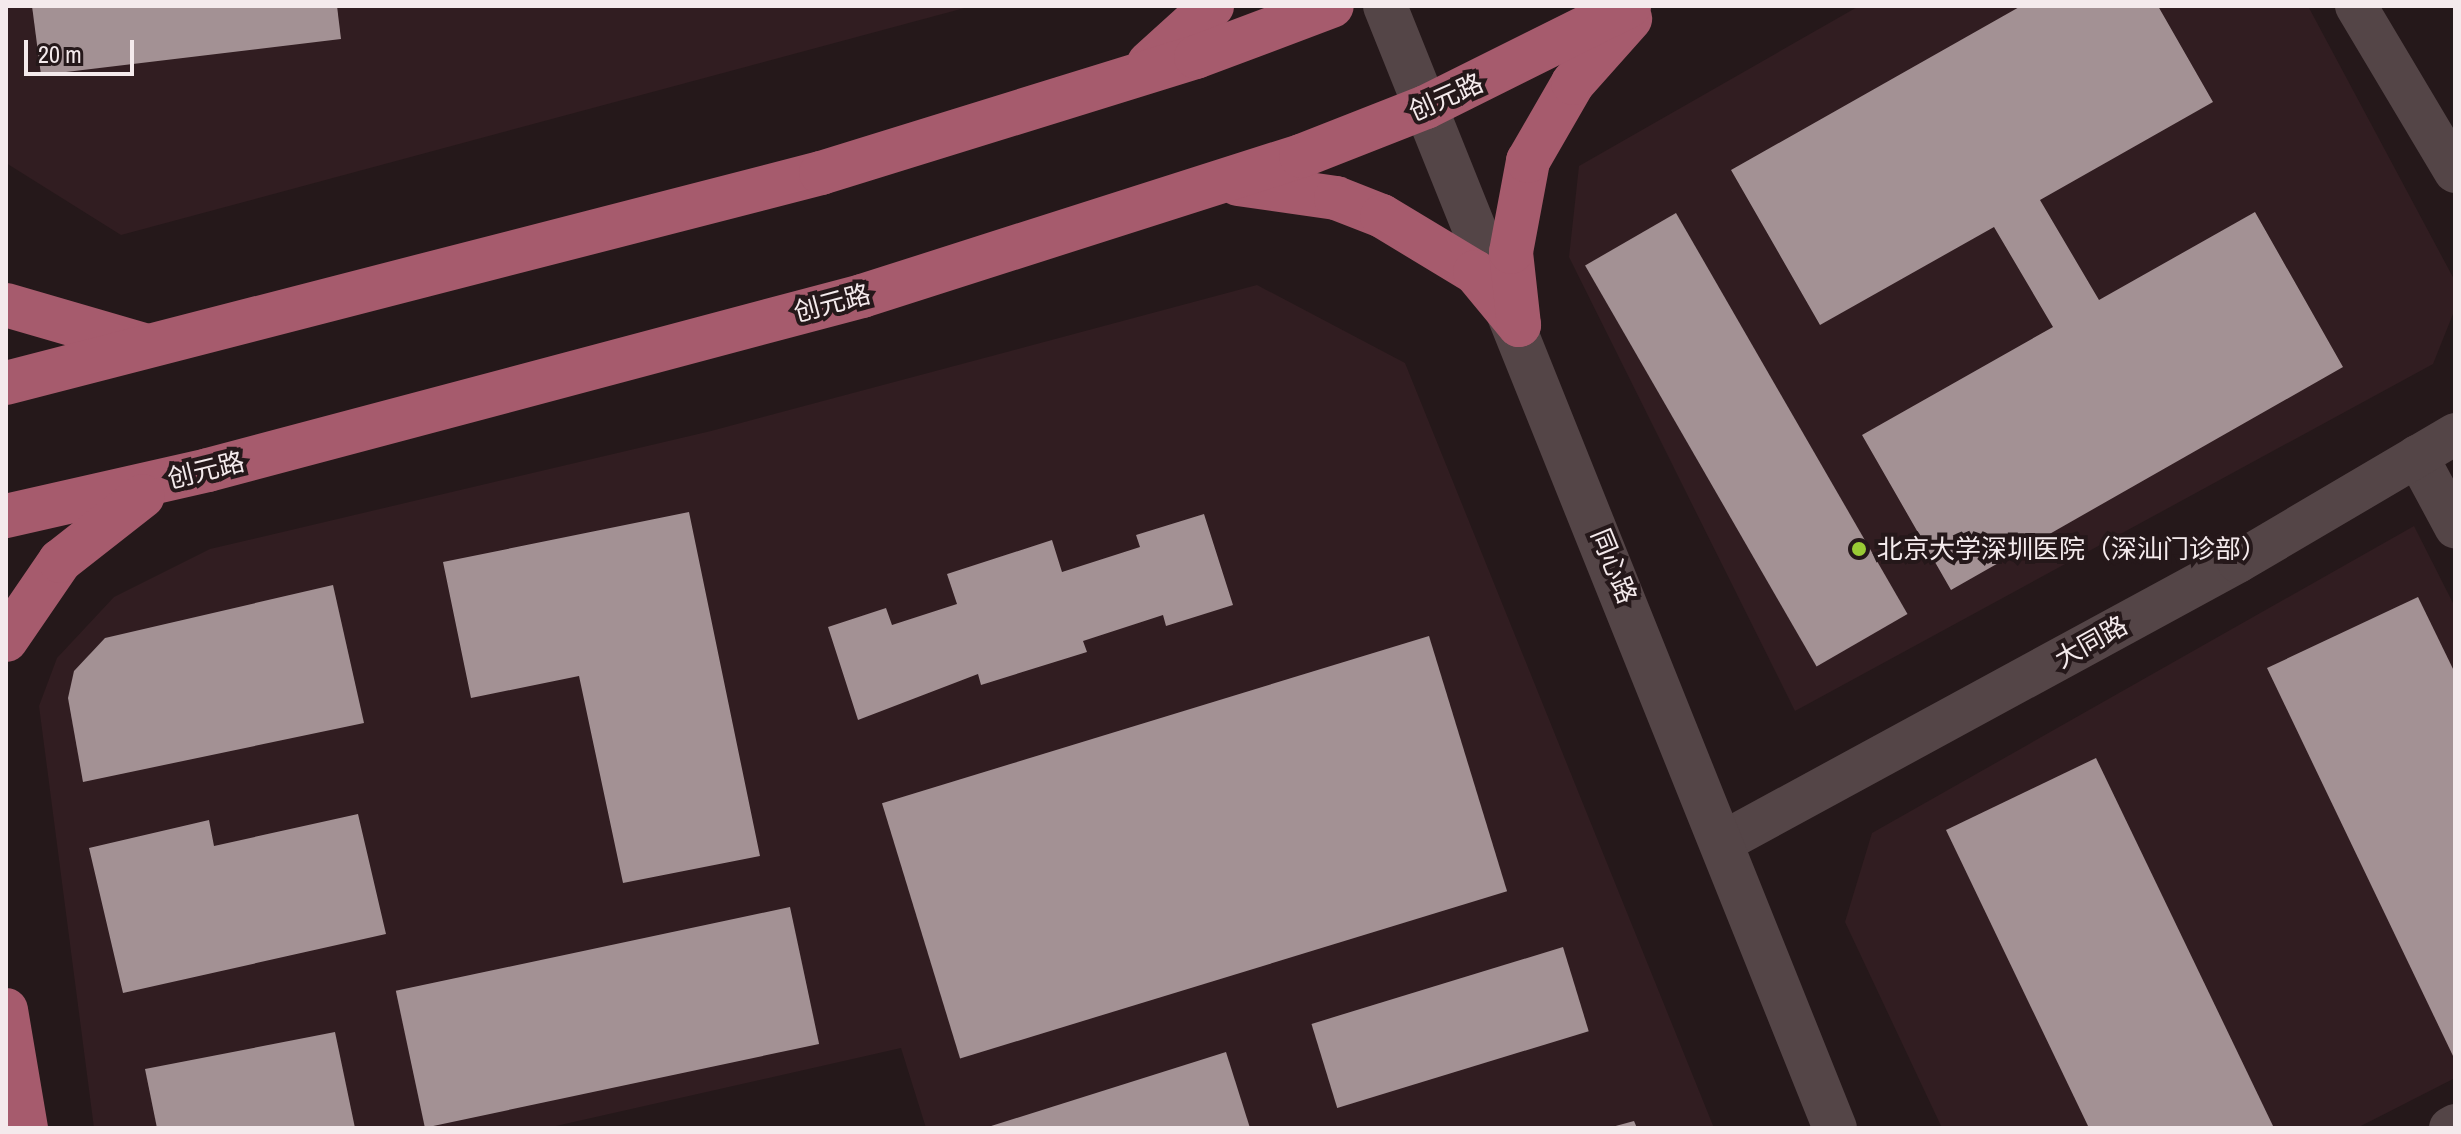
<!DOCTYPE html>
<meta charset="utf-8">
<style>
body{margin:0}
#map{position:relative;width:2461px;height:1134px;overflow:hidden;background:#25181a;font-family:"Archivo Narrow","Noto Sans SC",sans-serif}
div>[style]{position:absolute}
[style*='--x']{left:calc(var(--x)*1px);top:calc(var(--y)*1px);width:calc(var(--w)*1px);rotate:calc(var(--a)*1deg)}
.built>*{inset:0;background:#311d21}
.building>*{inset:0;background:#a39194;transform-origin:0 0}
.street>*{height:42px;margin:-21px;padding:0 21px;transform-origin:21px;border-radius:21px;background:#544547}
.secondary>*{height:44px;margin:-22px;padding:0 22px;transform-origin:22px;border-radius:22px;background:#544547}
.primary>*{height:44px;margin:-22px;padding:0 22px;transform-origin:22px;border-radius:22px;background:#a65b6d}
.dots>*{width:22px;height:22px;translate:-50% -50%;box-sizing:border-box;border:4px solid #25181a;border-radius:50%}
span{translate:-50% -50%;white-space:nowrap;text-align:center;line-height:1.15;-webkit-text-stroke:8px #25181a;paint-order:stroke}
.street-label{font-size:26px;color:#f4eaec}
.poi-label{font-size:26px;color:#f4eaec}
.left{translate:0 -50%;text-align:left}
.frame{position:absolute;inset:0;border:8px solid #f4eaec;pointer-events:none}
.scale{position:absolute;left:24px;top:40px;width:110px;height:36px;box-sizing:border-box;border:4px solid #f4eaec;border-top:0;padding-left:10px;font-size:24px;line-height:28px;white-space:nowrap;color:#f4eaec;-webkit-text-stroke:6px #25181a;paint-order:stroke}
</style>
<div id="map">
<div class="built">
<div style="clip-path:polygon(6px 6px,972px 6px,121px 235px,6px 163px)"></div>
<div style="clip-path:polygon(1859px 6px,2308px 6px,2455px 281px,2455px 309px,2433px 364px,1795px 711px,1569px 257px,1579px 166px)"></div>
<div style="clip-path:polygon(1257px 285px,1405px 363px,1714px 1128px,926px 1128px,901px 1048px,547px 1128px,94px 1128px,39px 706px,57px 658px,114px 597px,210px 549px,711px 431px)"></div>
<div style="clip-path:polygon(2414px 526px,2455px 607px,2455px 1078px,2357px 1128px,1942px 1128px,1845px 922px,1872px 833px)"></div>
</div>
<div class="building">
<div style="clip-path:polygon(32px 6px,337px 6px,341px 39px,41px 75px)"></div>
<div style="clip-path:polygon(2021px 6px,2158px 6px,2213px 102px,2040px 200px,2099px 300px,2255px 212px,2343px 367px,1951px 590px,1862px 435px,2053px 327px,1994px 227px,1820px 325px,1731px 170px)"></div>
<div style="left:1676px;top:213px;width:463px;height:105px;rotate:60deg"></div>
<div style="clip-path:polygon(689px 512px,760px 856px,623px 883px,579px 676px,471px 698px,443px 562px)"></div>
<div style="clip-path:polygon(1204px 514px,1233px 605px,1166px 626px,1163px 615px,1083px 641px,1087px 652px,981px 685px,978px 674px,858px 720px,828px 627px,886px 608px,892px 625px,957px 604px,947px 574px,1052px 540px,1062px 572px,1140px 547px,1136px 535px)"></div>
<div style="clip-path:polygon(333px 585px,364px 723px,83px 782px,68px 698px,74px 671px,105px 638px)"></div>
<div style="clip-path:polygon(2418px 597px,2455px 673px,2455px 1060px,2267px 668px)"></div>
<div style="left:1429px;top:636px;width:267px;height:572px;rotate:73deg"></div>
<div style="clip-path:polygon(2096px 758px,2274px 1128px,2089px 1128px,1946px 830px)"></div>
<div style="clip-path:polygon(358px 814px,386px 934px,123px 993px,89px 848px,209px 820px,214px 846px)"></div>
<div style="left:790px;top:907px;width:140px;height:403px;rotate:78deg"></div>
<div style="left:1563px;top:947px;width:88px;height:263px;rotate:73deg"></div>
<div style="clip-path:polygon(335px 1032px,355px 1128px,157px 1128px,145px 1069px)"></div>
<div style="clip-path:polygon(1226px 1052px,1250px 1128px,988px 1128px,988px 1127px)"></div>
<div style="clip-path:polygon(1634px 1121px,1637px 1128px,1612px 1128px,1612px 1127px)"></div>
</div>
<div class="street">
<div style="--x:2356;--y:6;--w:193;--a:59.2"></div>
<div style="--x:2417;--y:456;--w:81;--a:61.8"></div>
<div style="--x:1723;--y:842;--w:586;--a:-28.53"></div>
<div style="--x:2238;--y:562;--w:252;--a:-30.5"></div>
<div style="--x:2450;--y:1128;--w:6;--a:-31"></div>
</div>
<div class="secondary">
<div style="--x:1385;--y:6;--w:1209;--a:68.15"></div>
</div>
<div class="primary">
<div style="--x:1149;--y:63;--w:85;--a:-42.1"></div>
<div style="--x:1238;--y:184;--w:99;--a:8.1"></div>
<div style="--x:1336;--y:198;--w:49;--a:21.4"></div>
<div style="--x:1382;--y:216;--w:109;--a:31.1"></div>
<div style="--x:1475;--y:272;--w:69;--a:50.3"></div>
<div style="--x:6;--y:305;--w:144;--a:16.2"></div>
<div style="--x:1519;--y:325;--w:73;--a:-96.3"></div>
<div style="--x:1511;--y:252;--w:93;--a:-79.4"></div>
<div style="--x:1528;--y:161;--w:90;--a:-60"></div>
<div style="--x:1573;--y:83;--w:86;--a:-48.3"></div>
<div style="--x:6;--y:383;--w:842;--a:-14.45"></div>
<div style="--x:821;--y:173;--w:393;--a:-17.2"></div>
<div style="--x:1196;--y:57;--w:145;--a:-20.6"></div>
<div style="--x:6;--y:516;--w:207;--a:-12.8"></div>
<div style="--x:208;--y:470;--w:677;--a:-14.9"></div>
<div style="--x:862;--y:296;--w:461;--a:-17.7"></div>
<div style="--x:1301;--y:156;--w:134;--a:-21.4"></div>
<div style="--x:1426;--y:107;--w:227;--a:-26.5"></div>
<div style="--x:6;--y:640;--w:96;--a:-55.6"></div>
<div style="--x:60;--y:561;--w:105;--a:-38.1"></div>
<div style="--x:6;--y:1010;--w:120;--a:80.4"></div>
</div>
<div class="dots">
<div style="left:1859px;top:549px;background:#99cb35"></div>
</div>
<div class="street-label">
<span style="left:1446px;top:97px;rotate:-24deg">创元路</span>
<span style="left:832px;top:303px;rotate:-15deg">创元路</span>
<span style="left:206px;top:470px;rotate:-14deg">创元路</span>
<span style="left:1614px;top:566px;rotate:68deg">同心路</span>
<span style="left:2091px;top:642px;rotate:-29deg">大同路</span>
</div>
<div class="poi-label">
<span class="left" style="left:1877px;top:549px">北京大学深圳医院（深汕门诊部）</span>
</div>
<div class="frame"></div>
<div class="scale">20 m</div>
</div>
